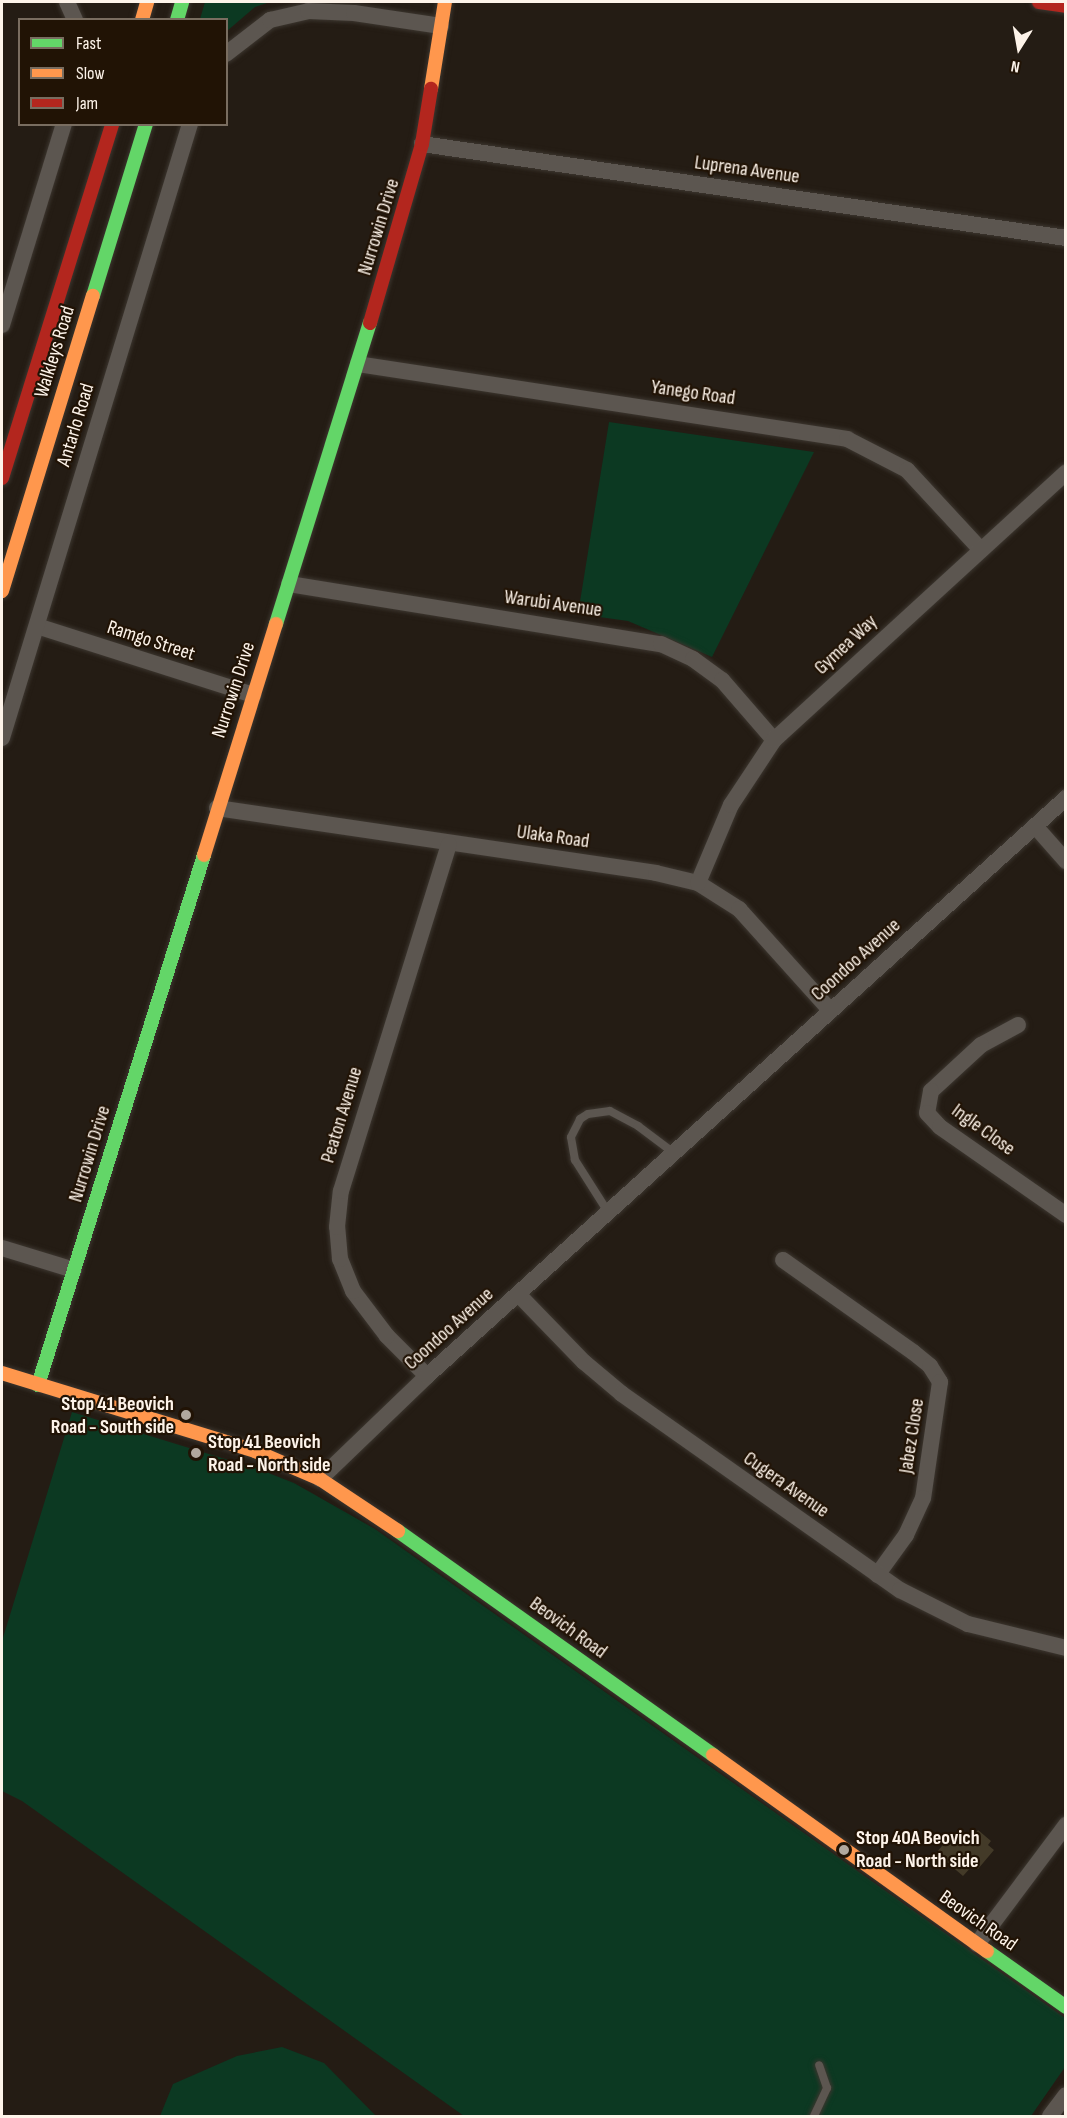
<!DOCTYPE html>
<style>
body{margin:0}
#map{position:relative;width:1067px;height:2118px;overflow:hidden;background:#241c14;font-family:"Sofia Sans Condensed",sans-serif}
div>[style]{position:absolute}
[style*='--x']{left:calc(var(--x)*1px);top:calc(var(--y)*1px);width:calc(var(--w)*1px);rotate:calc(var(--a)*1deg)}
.green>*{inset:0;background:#0c3922}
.building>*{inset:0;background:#433a28}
.roads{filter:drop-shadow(0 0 2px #3c362f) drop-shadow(0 0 2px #3c362f)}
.lane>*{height:8px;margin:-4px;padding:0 4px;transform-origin:4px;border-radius:4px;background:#5c5650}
.street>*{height:16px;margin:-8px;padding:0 8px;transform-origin:8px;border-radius:8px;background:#5c5650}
.fast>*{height:14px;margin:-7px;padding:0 7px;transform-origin:7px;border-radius:7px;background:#63d668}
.slow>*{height:14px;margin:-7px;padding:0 7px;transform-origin:7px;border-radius:7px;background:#ff974d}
.jam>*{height:14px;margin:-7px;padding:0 7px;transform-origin:7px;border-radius:7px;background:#b3261e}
.dots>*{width:16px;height:16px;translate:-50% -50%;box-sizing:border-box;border:3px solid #211305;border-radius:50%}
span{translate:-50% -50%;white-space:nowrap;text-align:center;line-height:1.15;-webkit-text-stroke:4.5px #211305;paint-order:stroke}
.street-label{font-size:20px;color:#fdf3e9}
.poi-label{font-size:20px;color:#fdf3e9;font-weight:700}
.right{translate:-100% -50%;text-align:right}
.left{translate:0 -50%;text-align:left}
.frame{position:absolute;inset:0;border:3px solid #fdf3e9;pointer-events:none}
.legend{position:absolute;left:18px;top:18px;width:210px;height:108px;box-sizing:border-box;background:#211305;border:2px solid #796d60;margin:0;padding:8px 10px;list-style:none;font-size:18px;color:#fdf3e9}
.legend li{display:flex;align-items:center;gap:12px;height:30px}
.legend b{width:30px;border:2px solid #796d60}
.north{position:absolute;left:989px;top:18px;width:60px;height:60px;-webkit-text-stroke:4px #211305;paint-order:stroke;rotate:191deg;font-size:16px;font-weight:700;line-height:24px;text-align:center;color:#fdf3e9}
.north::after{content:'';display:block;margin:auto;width:21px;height:27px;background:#fdf3e9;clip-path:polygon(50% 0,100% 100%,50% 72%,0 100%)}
</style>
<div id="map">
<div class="green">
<div style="clip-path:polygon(205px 2px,270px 2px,255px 7px,227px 31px,226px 20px,200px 19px)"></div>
<div style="clip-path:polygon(609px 422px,814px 452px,712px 657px,628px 621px,578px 614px)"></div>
<div style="clip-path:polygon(72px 1412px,261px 1470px,294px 1483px,375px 1529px,1065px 2018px,1065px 2067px,1031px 2116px,464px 2116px,22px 1801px,2px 1791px,2px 1641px)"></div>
<div style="clip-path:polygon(282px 2047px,324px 2063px,376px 2116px,160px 2116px,173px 2084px,237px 2056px)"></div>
</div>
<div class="building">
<div style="clip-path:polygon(978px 1830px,991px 1841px,988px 1845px,994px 1850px,978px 1869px,973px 1865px,963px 1876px,936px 1853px,953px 1833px,966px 1843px)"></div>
</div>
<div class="roads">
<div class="lane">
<div style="--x:608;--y:1212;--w:62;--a:-122.4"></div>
<div style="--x:575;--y:1160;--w:23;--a:-100"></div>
<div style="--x:571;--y:1137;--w:20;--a:-63"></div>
<div style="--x:580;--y:1119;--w:9;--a:-32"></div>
<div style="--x:588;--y:1114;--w:22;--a:-8"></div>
<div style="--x:610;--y:1111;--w:32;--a:28"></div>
<div style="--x:638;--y:1126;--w:45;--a:36.9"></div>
<div style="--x:814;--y:2116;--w:31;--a:-65"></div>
<div style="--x:827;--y:2088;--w:24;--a:-109"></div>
</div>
<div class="street">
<div style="--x:67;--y:2;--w:20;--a:66"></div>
<div style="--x:226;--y:54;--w:56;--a:-37.7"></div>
<div style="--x:270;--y:20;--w:39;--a:-13"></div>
<div style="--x:308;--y:11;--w:46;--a:2.5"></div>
<div style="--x:354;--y:13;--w:88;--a:8.5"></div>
<div style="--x:422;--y:144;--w:651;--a:8.3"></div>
<div style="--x:2;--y:325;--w:210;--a:-72.9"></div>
<div style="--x:358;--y:364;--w:495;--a:8.7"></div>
<div style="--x:847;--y:439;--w:68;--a:27.3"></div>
<div style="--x:907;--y:470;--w:109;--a:47.2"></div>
<div style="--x:289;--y:584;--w:377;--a:9.2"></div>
<div style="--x:661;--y:644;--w:35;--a:25"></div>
<div style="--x:693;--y:659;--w:36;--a:36"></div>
<div style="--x:722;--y:680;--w:79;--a:49.1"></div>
<div style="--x:37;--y:626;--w:227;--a:17.7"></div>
<div style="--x:2;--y:738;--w:642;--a:-72.98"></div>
<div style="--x:217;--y:808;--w:444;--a:8.4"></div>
<div style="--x:656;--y:873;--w:43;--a:13.4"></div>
<div style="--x:698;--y:883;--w:49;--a:32.4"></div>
<div style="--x:739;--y:909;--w:137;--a:48"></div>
<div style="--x:1035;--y:826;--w:47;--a:48.5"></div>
<div style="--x:698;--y:883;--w:85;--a:-67.1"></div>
<div style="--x:731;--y:805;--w:78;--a:-56.5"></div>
<div style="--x:774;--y:740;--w:396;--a:-42.5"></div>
<div style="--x:1018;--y:1025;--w:42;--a:151.6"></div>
<div style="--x:981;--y:1045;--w:68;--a:137.4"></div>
<div style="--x:931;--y:1091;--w:22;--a:100"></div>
<div style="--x:927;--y:1113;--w:19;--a:47"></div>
<div style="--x:940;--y:1127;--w:154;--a:34.9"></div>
<div style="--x:2;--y:1248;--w:75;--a:17"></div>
<div style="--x:783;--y:1260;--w:159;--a:35.3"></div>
<div style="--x:913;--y:1352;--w:22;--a:39"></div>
<div style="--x:930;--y:1366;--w:19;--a:58"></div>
<div style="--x:940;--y:1382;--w:117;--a:98.3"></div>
<div style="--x:923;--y:1498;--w:41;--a:114.7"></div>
<div style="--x:906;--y:1535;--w:49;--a:125.9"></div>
<div style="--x:518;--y:1294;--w:95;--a:45.9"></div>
<div style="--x:584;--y:1362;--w:50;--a:40.1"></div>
<div style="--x:622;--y:1394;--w:340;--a:35.2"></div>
<div style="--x:900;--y:1590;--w:76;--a:26.6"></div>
<div style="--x:968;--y:1624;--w:101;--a:13.8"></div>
<div style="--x:427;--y:1376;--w:57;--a:-135"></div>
<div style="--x:387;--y:1336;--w:56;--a:-127.1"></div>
<div style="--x:353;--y:1291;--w:35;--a:-112"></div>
<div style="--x:340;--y:1259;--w:32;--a:-95"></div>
<div style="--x:337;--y:1227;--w:36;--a:-84"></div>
<div style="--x:341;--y:1191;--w:363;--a:-72.7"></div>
<div style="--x:320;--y:1479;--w:149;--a:-43.9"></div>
<div style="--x:427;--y:1376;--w:862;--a:-42.13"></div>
<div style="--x:977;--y:1944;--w:149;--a:-53.2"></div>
<div style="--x:1050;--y:2116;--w:26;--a:-53"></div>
</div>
<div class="fast">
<div style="--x:177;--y:20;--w:19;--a:-74"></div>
<div style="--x:93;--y:296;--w:180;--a:-72.9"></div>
<div style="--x:276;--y:624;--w:315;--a:-72.7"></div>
<div style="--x:38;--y:1385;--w:555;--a:-72.61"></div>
<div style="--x:398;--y:1531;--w:387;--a:35.4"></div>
<div style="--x:987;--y:1951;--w:97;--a:35.3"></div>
</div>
<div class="slow">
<div style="--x:142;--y:20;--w:19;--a:-74"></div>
<div style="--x:431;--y:89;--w:88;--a:-80.9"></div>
<div style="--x:2;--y:591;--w:309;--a:-72.9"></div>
<div style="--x:204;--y:855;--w:242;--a:-72.7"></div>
<div style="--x:2;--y:1373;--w:265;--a:17.1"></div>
<div style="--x:255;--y:1451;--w:71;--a:23.3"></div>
<div style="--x:320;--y:1479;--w:94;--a:33.7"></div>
<div style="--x:713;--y:1755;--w:337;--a:35.6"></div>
</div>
<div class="jam">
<div style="--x:1039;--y:2;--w:27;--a:8"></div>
<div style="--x:370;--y:323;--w:186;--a:-73.8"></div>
<div style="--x:422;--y:144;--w:56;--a:-80.7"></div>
<div style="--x:2;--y:478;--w:371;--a:-72.7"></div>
</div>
</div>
<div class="dots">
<div style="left:186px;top:1415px;background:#b1a89e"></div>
<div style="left:196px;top:1453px;background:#b1a89e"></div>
<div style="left:844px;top:1850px;background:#b1a89e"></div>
</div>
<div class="street-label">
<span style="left:747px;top:170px;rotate:8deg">Luprena Avenue</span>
<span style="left:379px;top:227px;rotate:-73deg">Nurrowin Drive</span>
<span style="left:55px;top:352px;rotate:-73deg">Walkleys Road</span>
<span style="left:693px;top:393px;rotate:8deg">Yanego Road</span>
<span style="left:76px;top:425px;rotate:-73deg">Antarlo Road</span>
<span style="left:553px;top:604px;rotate:8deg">Warubi Avenue</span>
<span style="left:151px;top:641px;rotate:18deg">Ramgo Street</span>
<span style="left:846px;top:645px;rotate:-43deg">Gymea Way</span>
<span style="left:234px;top:690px;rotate:-72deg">Nurrowin Drive</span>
<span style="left:553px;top:837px;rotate:8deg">Ulaka Road</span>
<span style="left:856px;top:960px;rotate:-42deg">Coondoo Avenue</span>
<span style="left:342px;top:1115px;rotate:-73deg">Peaton Avenue</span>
<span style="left:983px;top:1130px;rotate:36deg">Ingle Close</span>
<span style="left:90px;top:1154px;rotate:-73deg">Nurrowin Drive</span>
<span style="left:449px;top:1329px;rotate:-42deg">Coondoo Avenue</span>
<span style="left:912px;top:1436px;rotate:-81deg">Jabez Close</span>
<span style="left:786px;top:1485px;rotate:35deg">Cugera Avenue</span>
<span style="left:568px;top:1628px;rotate:36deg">Beovich Road</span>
<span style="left:978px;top:1921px;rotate:35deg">Beovich Road</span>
</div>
<div class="poi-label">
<span class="right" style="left:174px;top:1416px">Stop 41 Beovich<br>Road - South side</span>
<span class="left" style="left:208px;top:1454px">Stop 41 Beovich<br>Road - North side</span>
<span class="left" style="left:856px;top:1850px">Stop 40A Beovich<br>Road - North side</span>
</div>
<div class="frame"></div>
<ul class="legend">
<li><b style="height:8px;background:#63d668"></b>Fast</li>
<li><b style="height:8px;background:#ff974d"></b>Slow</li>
<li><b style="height:8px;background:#b3261e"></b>Jam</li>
</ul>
<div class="north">N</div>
</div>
